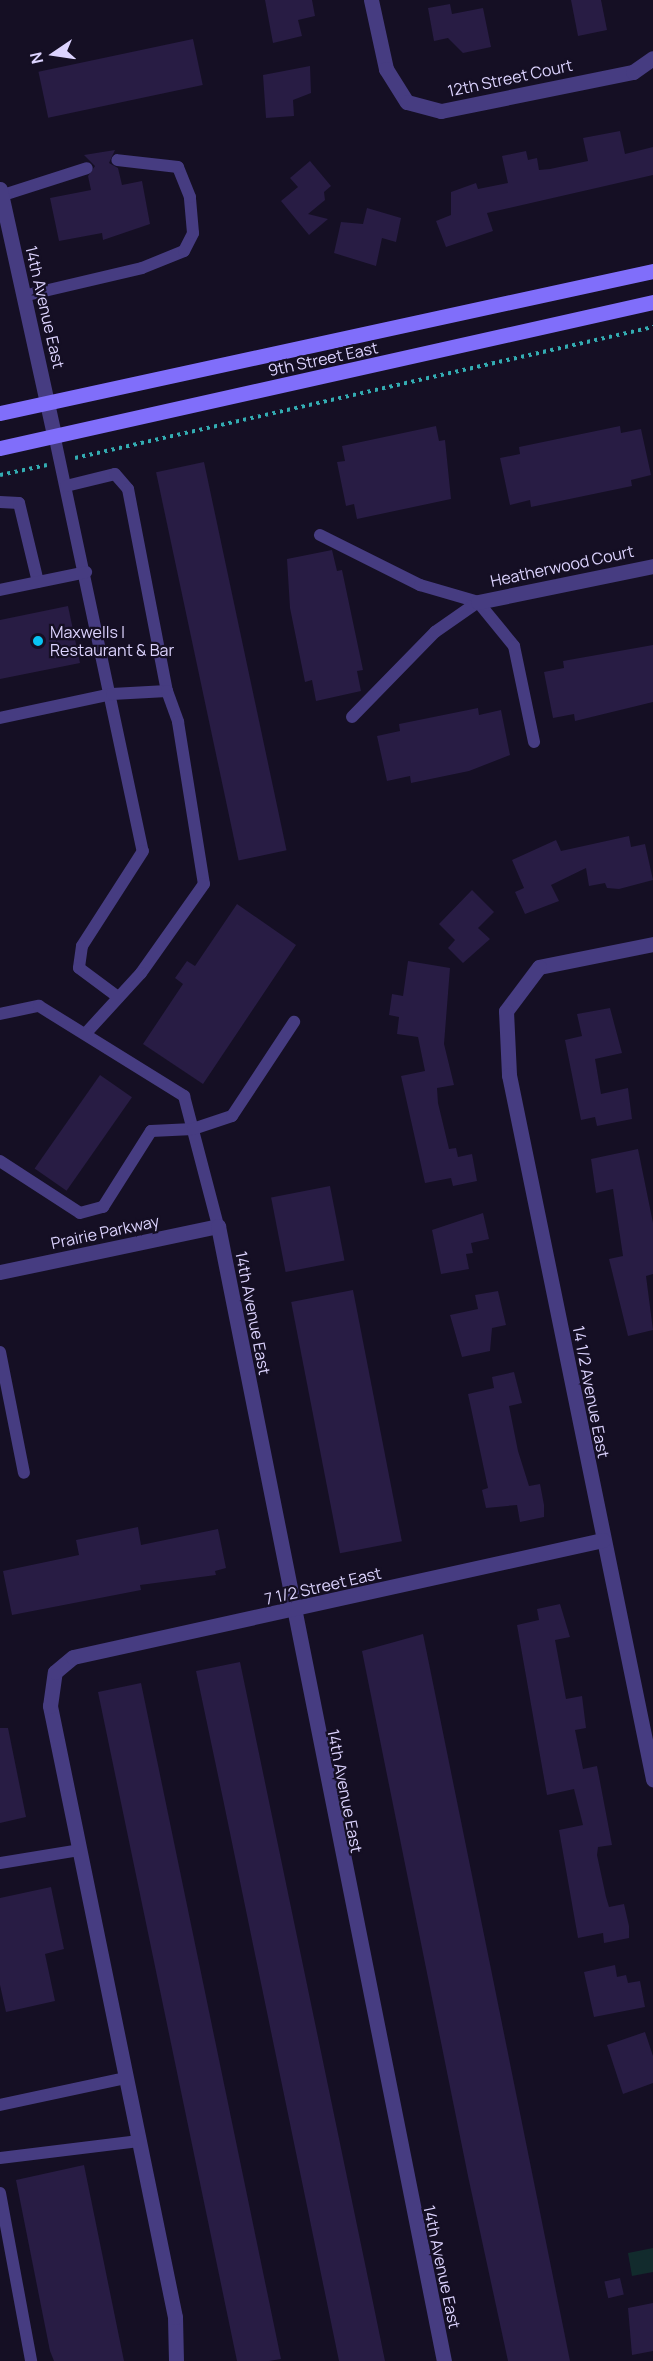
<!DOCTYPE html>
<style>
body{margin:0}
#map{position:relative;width:653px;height:2361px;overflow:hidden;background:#150f24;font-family:Manrope,sans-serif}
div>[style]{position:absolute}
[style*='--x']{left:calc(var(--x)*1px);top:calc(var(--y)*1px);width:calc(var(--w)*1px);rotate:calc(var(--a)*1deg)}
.green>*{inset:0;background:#122b2d}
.building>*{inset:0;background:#281c44;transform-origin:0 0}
.path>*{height:4px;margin-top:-2px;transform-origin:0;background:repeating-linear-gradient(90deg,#33acb2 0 3px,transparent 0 7.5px)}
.service>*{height:12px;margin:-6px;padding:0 6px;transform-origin:6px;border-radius:6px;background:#463c81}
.minor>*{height:15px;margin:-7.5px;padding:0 7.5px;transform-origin:7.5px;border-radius:7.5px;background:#463c81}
.secondary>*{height:15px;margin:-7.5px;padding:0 7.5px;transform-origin:7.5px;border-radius:7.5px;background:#806efa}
.dots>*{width:16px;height:16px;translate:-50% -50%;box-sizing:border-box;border:3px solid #150f24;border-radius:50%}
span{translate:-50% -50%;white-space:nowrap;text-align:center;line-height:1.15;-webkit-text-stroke:4.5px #150f24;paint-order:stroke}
.street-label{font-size:16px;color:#dcd3fe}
.poi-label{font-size:16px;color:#dcd3fe}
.left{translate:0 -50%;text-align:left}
.north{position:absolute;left:24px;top:24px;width:60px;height:60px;-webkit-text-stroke:4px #150f24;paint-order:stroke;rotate:257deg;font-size:16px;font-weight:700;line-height:24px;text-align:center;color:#dcd3fe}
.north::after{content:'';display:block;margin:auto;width:21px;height:27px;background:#dcd3fe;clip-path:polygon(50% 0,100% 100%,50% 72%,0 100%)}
</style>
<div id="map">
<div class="green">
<div style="clip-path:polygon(653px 2248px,653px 2272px,632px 2276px,628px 2253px)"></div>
</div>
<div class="building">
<div style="clip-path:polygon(265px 0,312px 0,315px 16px,298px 20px,302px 36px,273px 43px)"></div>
<div style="clip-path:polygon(571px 0,601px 0,607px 30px,578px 36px)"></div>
<div style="clip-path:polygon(450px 4px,452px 14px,483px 8px,491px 47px,463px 53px,448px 38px,434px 41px,428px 8px)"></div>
<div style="left:193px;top:39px;width:47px;height:158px;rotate:78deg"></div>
<div style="clip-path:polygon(310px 66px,311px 93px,293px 100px,294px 116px,266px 118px,263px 75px)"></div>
<div style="clip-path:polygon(620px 131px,625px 154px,653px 147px,653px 175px,487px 213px,493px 231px,446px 247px,436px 221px,451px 215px,451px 192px,476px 183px,478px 189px,508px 183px,502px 156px,526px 151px,528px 160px,537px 158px,539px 170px,550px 169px,588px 161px,583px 138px)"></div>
<div style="clip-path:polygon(115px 150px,109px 163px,118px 168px,122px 185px,142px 181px,150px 224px,103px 240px,102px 233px,59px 241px,50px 198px,91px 190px,88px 176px,95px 166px,84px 155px)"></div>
<div style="clip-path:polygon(310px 161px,331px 186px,324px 192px,325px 200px,308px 214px,328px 219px,309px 235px,281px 201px,298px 187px,290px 178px)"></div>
<div style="clip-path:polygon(367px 208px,401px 218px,396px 242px,382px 238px,376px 266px,334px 253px,341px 222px,363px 224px)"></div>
<div style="clip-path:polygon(436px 426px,439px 441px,445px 440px,451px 499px,357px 519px,354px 504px,346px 506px,337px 462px,345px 461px,342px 446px)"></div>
<div style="clip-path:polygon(620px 426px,621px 433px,641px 429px,651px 475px,631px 480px,632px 486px,531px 507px,530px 500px,510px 505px,500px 458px,520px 454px,519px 447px)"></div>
<div style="left:204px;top:462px;width:397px;height:49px;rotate:78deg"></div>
<div style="clip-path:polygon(332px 550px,337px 571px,342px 570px,363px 670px,357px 671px,361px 691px,316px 701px,312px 680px,305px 682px,290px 608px,287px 559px)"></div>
<div style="clip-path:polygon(68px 606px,80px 663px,0 679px,0 620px)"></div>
<div style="clip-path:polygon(653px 645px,653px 702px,575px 721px,574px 714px,553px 718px,544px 672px,564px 668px,563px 661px)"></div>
<div style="clip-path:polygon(478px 708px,479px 715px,501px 710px,510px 755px,469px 771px,411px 783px,410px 776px,387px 781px,377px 736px,400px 731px,399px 724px)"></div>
<div style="clip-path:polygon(629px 836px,631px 847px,645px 844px,653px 880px,619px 889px,607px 888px,605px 883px,589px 886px,586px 868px,551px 885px,559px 901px,525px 914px,515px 892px,524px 888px,512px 860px,556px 840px,561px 851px)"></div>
<div style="clip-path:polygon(472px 890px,494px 912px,478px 928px,490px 939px,463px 963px,448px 948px,455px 940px,439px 924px)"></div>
<div style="clip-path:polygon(237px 904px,296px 945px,203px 1084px,143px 1044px,183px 984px,175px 978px,187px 961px,195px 966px)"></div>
<div style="clip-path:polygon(408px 961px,450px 968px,444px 1044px,454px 1085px,437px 1088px,438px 1103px,449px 1149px,456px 1148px,458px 1157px,472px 1154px,477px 1181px,453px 1186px,451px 1178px,425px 1183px,401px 1076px,425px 1071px,418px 1037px,397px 1034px,399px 1017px,389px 1015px,392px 994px,403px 996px)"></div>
<div style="clip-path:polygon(610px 1008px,622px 1053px,595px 1059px,601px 1094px,628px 1088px,632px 1119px,597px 1126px,595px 1117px,581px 1120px,565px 1040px,582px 1036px,577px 1014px)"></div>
<div style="left:100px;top:1075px;width:39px;height:114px;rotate:35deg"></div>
<div style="clip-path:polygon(638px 1149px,653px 1223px,653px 1274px,646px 1276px,653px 1330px,628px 1336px,609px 1259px,623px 1256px,613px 1189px,596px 1193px,591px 1159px)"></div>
<div style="left:330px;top:1186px;width:76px;height:60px;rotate:79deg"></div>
<div style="clip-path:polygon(483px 1213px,489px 1239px,471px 1243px,473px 1253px,466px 1254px,469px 1269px,441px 1274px,432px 1230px)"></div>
<div style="left:353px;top:1290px;width:256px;height:63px;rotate:79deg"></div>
<div style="clip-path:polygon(498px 1291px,506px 1325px,492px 1328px,490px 1351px,462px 1357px,450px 1315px,478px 1309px,475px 1295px)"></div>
<div style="clip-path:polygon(514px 1372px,522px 1403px,509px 1406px,518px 1451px,529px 1486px,540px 1484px,544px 1505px,544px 1517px,520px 1522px,517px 1505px,486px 1508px,482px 1490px,488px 1488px,468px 1394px,494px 1388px,492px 1377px)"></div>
<div style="clip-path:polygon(138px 1527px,141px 1545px,218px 1529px,226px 1568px,215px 1571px,216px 1575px,140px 1585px,141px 1590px,12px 1615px,3px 1571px,79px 1555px,76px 1540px)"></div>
<div style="clip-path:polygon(560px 1604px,570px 1637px,555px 1640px,566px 1699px,582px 1696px,586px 1728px,575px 1730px,583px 1769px,597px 1766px,612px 1845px,598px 1847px,597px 1855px,606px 1897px,609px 1907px,624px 1904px,629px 1926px,629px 1938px,604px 1943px,603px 1933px,578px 1938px,559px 1830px,583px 1825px,574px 1789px,547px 1795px,517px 1625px,539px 1620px,537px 1609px)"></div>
<div style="clip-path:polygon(423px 1634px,493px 1979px,570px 2361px,508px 2361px,468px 2176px,362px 1651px)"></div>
<div style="clip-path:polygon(240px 1662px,369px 2283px,385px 2361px,339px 2361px,223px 1799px,196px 1671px)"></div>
<div style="clip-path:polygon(141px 1683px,281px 2359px,269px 2361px,237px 2361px,98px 1692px)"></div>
<div style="clip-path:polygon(0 1728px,8px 1728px,26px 1817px,0 1823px)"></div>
<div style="clip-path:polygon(51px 1887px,64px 1949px,45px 1954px,55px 2001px,6px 2012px,0 1985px,0 1898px)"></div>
<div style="clip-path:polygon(615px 1965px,617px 1977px,626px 1975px,628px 1983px,640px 1981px,645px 2007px,594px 2017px,584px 1972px)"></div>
<div style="clip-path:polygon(645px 2032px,653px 2056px,653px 2083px,623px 2094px,607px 2045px)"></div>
<div style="clip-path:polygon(84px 2165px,124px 2361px,54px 2361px,50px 2351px,16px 2180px)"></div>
<div style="left:620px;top:2278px;width:17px;height:16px;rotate:77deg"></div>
<div style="clip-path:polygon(653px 2303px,653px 2351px,632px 2355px,628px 2308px)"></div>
</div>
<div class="path">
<div style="--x:75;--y:458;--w:593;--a:-12.77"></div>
<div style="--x:0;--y:475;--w:48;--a:-12"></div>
</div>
<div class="service">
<div style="--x:0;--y:196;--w:91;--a:-17.8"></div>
<div style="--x:23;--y:296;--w:122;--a:-13.2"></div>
<div style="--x:142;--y:268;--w:45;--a:-22"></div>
<div style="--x:184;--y:251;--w:20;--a:-63"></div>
<div style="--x:193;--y:233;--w:36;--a:-95"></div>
<div style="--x:190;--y:197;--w:32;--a:-112"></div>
<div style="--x:178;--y:167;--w:61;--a:-173.5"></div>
<div style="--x:54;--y:434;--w:426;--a:78"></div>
<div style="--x:143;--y:851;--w:113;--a:122.7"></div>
<div style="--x:82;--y:946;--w:22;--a:98"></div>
<div style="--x:79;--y:968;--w:49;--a:36.6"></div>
<div style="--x:66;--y:486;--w:50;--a:-13.8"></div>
<div style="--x:115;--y:474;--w:20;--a:49"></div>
<div style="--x:128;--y:489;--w:206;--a:79.1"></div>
<div style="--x:0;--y:502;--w:19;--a:3"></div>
<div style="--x:19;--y:503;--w:81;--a:76.5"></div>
<div style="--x:320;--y:535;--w:112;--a:26.6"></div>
<div style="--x:420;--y:585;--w:60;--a:16.3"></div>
<div style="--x:478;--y:602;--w:57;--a:50.7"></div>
<div style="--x:514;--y:646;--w:98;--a:78.2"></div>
<div style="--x:0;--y:590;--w:88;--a:-11.8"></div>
<div style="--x:352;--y:717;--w:119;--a:-45.7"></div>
<div style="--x:435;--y:632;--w:52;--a:-34.9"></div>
<div style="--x:0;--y:718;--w:115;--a:-12.1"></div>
<div style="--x:112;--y:694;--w:55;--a:-3.1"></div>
<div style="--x:167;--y:691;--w:33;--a:70"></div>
<div style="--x:178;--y:722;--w:164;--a:80.9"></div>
<div style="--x:204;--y:884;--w:109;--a:125.3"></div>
<div style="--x:141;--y:973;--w:81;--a:132.5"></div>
<div style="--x:0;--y:1014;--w:40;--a:-12"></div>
<div style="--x:39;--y:1006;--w:171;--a:31.8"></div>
<div style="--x:184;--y:1096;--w:134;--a:75.3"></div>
<div style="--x:0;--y:1161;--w:95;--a:33"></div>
<div style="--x:80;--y:1213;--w:24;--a:-15"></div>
<div style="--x:103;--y:1207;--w:90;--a:-57.7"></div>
<div style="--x:151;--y:1131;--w:42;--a:-2.7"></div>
<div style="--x:193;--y:1129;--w:41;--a:-18.4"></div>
<div style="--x:232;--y:1116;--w:113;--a:-56.6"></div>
<div style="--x:0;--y:1352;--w:123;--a:78.8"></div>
<div style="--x:0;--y:1863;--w:80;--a:-9.3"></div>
<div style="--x:0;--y:2105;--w:129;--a:-12.1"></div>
<div style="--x:0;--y:2158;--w:140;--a:-7"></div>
<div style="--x:0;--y:2193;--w:171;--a:79.5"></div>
</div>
<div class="minor">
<div style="--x:371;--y:0;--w:71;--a:77.7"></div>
<div style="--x:386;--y:69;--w:39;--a:58"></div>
<div style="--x:407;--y:102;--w:35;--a:15"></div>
<div style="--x:441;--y:111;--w:196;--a:-11.5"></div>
<div style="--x:633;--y:72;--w:24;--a:-35"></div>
<div style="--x:0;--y:189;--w:251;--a:77.6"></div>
<div style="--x:478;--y:602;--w:179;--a:-11.6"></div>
<div style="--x:653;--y:944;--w:116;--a:168.6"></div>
<div style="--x:539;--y:967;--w:55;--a:126.9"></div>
<div style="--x:506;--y:1011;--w:64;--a:87.3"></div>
<div style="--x:509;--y:1075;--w:719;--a:78.44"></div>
<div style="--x:0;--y:1272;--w:223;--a:-11.9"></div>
<div style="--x:218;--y:1226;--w:1157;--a:78.74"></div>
<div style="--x:176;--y:2361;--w:44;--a:-91.3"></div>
<div style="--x:175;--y:2317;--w:624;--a:-101.56"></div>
<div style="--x:50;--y:1706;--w:34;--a:-82"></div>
<div style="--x:55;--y:1672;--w:23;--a:-40"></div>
<div style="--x:73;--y:1657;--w:543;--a:-12.45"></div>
</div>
<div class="secondary">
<div style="--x:0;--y:413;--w:668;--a:-12.27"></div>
<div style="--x:0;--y:448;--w:669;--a:-12.6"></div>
</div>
<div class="dots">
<div style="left:38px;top:641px;background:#08c4f4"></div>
</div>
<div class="street-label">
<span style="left:510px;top:78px;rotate:-12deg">12th Street Court</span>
<span style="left:45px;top:307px;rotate:77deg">14th Avenue East</span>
<span style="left:323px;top:359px;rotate:-12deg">9th Street East</span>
<span style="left:562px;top:566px;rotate:-12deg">Heatherwood Court</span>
<span style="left:105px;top:1232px;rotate:-12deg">Prairie Parkway</span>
<span style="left:253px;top:1313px;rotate:79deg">14th Avenue East</span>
<span style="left:591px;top:1392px;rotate:79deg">14 1/2 Avenue East</span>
<span style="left:323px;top:1586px;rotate:-13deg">7 1/2 Street East</span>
<span style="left:345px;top:1791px;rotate:79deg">14th Avenue East</span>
<span style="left:442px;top:2267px;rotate:78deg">14th Avenue East</span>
</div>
<div class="poi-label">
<span class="left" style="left:50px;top:641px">Maxwells |<br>Restaurant &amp; Bar</span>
</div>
<div class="north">N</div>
</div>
